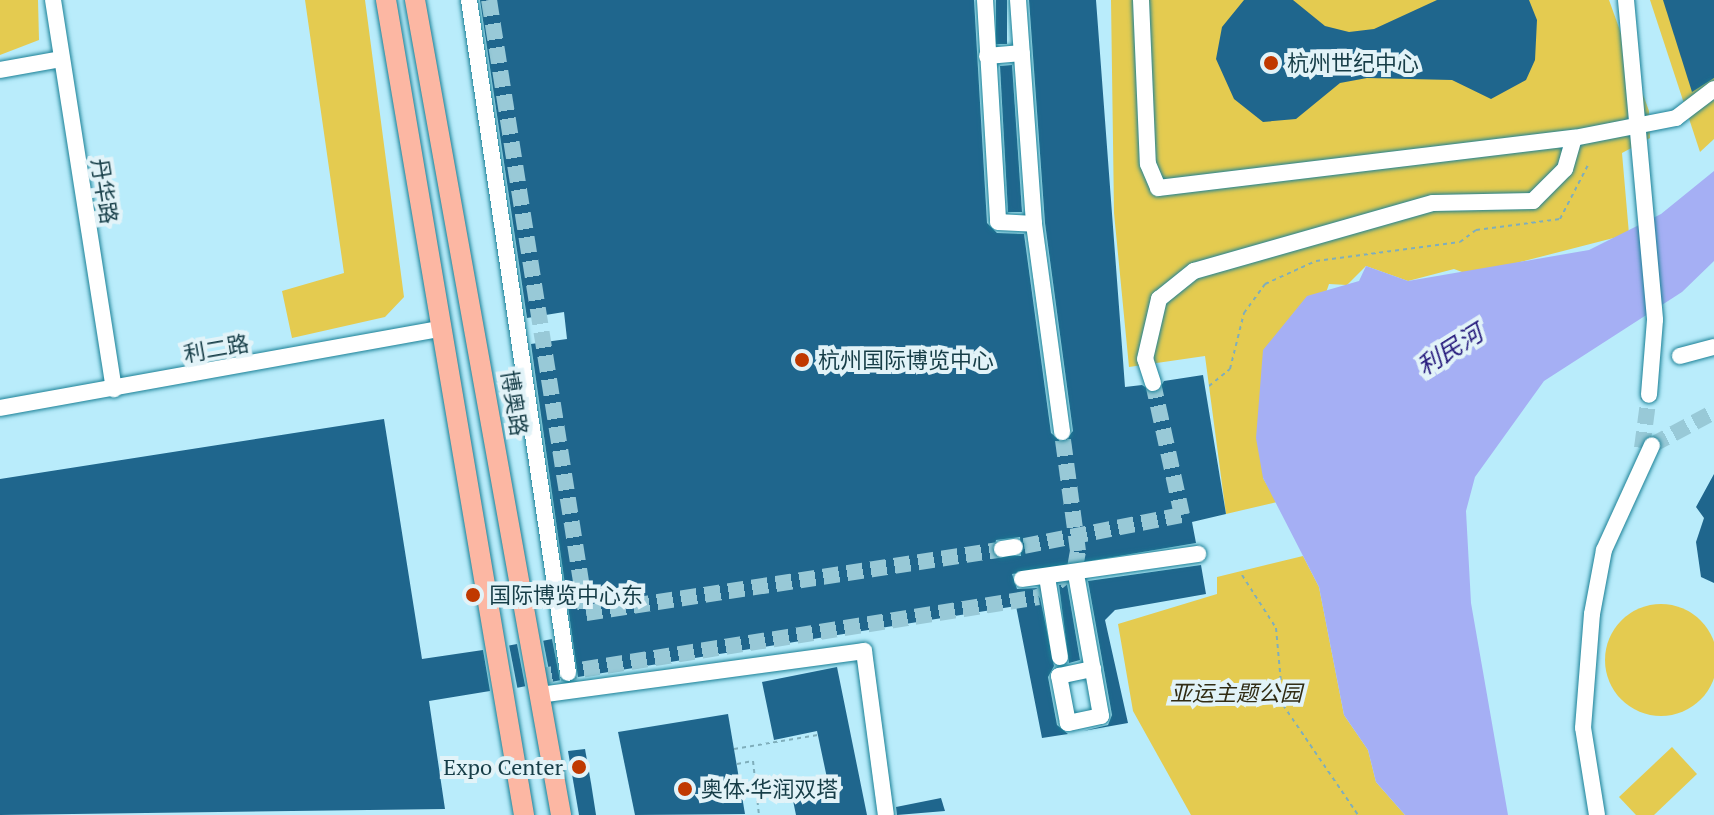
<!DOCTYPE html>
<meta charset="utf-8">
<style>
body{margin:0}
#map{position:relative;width:1714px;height:815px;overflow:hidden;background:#b9ecfb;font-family:"PT Serif","Noto Sans SC",serif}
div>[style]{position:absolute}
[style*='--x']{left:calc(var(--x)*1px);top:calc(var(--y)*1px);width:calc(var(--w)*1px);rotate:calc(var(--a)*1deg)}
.green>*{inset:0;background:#e4cb50}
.round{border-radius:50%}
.water>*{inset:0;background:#a5aff4}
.building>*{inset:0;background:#1f668d;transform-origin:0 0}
.minor-tunnel>*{height:16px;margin-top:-8px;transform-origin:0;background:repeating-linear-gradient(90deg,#98c9d7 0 16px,transparent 0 24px)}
.path>*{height:2px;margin-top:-1px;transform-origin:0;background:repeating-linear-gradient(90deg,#7faebb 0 4px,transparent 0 8px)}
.roads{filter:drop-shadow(0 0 2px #1a8096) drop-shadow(0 0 2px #1a8096)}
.minor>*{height:16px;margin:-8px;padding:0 8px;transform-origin:8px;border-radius:8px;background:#fff}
.major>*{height:20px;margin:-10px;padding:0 10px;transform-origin:10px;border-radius:10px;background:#fcb7a3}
.dots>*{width:22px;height:22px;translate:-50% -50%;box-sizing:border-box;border:4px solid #e2f3f8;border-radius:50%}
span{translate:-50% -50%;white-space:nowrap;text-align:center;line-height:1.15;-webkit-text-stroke:8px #e2f3f8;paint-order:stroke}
.poi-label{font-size:22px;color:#163d47}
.left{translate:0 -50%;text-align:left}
.right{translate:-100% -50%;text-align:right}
.street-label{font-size:22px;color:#163d47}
.park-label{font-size:22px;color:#312c14;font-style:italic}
.water-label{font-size:24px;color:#24187b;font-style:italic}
</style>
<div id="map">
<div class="green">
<div style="clip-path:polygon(0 0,38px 0,39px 40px,0 55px)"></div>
<div style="clip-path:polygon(305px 0,365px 0,404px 297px,385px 317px,292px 338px,282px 291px,344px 273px)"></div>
<div style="clip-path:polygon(1111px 0,1609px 0,1649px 111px,1650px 138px,1622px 153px,1629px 234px,1470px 275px,1454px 269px,1408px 281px,1366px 266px,1347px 285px,1329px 284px,1263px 478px,1277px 502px,1226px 514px,1205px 356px,1129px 367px,1114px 213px)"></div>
<div style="clip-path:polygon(1650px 0,1714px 0,1714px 139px,1700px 152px)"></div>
<div style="clip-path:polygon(1303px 556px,1319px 587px,1344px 715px,1368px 750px,1376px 782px,1405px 815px,1191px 815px,1133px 711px,1118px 624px,1217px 594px,1217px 577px)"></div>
<div class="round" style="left:1605px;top:604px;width:112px;height:112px"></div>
<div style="clip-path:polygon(1672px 747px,1697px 774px,1654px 815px,1636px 815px,1619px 797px)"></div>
</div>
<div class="water">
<div style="clip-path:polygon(1714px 171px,1714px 261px,1682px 292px,1544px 381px,1475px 477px,1466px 511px,1471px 603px,1508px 815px,1405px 815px,1376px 782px,1368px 750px,1344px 715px,1319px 587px,1263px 478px,1256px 438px,1263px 350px,1307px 296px,1359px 281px,1366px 266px,1408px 281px,1589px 250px,1661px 214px)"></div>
</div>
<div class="building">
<div style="clip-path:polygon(evenodd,480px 0,974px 0,987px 223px,997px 233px,1024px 234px,1051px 433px,1063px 443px,1073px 431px,1045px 223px,1029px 0,1096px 0,1125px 387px,1142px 385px,1156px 394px,1164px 381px,1203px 375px,1226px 514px,1192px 522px,1196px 543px,1012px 574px,1017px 589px,1038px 588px,1054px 666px,1048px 677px,1057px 725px,1068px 734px,1042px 738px,1016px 606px,578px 677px,531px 344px,567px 339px,564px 312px,527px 318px,480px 0,1020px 537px,1021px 556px,993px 555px,996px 540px,1020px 537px)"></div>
<div style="left:996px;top:0;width:11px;height:44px"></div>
<div style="clip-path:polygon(1244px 0,1293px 0,1325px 26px,1349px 32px,1374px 29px,1437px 0,1529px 0,1537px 20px,1535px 60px,1526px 80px,1491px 99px,1452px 80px,1367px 78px,1340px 83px,1296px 119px,1263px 122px,1234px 99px,1216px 59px,1222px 27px)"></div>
<div style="clip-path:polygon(1663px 0,1714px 0,1714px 78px,1692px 92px)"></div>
<div style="clip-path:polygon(1012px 65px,1022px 212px,1008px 212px,1000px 66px)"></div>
<div style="clip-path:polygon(384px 419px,422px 659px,483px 650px,490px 691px,429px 701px,445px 809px,0 815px,0 479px)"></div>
<div style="clip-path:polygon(1714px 474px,1714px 583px,1701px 577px,1696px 542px,1704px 518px,1696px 507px)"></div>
<div style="clip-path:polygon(1201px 565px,1206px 594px,1115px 610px,1105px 620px,1128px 723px,1083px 731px,1108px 725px,1112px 715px,1088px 581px)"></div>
<div style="clip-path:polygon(1067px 584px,1080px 660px,1069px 663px,1059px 585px)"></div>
<div style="left:552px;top:639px;width:42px;height:9px;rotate:79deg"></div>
<div style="left:517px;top:644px;width:43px;height:8px;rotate:79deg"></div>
<div style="clip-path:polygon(837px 667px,867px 815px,796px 815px,790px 786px,827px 778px,817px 731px,774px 740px,762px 682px)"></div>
<div style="clip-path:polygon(728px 714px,745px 814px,635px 815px,618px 732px)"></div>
<div style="clip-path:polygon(585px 749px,591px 783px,596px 815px,579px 815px,568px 751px)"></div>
<div style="clip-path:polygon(941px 798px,945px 811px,897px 815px,896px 807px)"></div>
</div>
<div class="minor-tunnel">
<div style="--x:489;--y:0;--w:621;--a:81.01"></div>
<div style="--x:586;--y:613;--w:421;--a:-8.7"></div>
<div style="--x:1652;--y:445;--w:70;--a:-28"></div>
<div style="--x:1642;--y:448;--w:53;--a:-82.5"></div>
<div style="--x:1024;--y:546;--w:161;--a:-11.1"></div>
<div style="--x:1182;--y:515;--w:135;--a:-102.4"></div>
<div style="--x:536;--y:677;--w:509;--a:-9.04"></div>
<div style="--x:1039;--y:597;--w:46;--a:-38.9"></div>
<div style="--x:1075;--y:568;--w:17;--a:-80"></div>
<div style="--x:1078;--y:551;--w:120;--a:-97.7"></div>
</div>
<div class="path">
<div style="--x:1209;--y:386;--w:27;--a:-39"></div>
<div style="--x:1230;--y:369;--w:58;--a:-76"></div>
<div style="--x:1244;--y:313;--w:36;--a:-54"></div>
<div style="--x:1265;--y:284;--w:56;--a:-24.3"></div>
<div style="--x:1316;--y:261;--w:145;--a:-7.5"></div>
<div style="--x:1460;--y:242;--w:20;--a:-37"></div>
<div style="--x:1476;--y:230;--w:85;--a:-7.5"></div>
<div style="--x:1560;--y:219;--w:63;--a:-62.6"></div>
<div style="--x:1242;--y:575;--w:63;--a:57.3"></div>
<div style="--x:1276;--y:628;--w:77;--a:84.8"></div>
<div style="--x:1283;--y:705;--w:133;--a:55.7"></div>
<div style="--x:734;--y:749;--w:85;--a:-9.5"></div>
<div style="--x:737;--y:764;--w:16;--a:-11"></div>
<div style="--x:753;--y:761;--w:54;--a:83.7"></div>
</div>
<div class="roads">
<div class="minor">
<div style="--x:53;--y:0;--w:394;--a:81.1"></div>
<div style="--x:469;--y:0;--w:680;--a:81.63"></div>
<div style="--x:985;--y:0;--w:222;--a:86.6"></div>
<div style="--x:998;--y:222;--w:36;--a:3"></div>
<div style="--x:1018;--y:0;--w:225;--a:85.9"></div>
<div style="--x:1034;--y:224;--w:210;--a:82.3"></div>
<div style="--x:1141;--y:0;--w:164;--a:87.6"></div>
<div style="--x:1148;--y:164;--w:26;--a:67"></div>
<div style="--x:1158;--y:188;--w:419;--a:-6.9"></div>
<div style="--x:1574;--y:138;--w:104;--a:-11.1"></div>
<div style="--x:1676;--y:118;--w:48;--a:-37.3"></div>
<div style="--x:1626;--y:0;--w:321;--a:84.8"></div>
<div style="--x:1655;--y:320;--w:75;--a:94.6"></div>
<div style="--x:987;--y:56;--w:35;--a:-5"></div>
<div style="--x:0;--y:70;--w:62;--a:-10.2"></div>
<div style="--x:1680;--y:356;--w:35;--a:-15"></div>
<div style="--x:1153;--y:383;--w:25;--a:-108"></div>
<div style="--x:1145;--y:359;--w:62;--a:-76.9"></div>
<div style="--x:1159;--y:299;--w:45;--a:-38.7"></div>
<div style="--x:1194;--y:271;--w:248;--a:-15.9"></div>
<div style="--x:1433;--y:203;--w:100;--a:-1.1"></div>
<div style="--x:1533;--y:201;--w:45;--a:-45"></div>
<div style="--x:1565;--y:169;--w:32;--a:-74"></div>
<div style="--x:0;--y:408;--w:447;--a:-10.2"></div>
<div style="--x:1002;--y:549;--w:13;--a:-9"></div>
<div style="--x:1076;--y:574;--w:144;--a:80"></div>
<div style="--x:1101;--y:716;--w:34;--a:168"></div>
<div style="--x:1068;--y:723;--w:48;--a:-100.8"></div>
<div style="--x:1059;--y:676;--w:35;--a:-12"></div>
<div style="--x:1047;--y:577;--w:81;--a:80.8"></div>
<div style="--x:1022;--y:579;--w:178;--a:-8.1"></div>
<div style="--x:539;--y:695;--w:328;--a:-7.7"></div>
<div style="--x:864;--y:651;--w:165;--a:82.4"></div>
<div style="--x:1597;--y:815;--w:88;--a:-99.1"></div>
<div style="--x:1583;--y:728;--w:114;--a:-85.5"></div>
<div style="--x:1592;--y:614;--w:65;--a:-79.4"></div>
<div style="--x:1604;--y:550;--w:115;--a:-65.4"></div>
</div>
<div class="major">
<div style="--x:386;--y:0;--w:827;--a:80.39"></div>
<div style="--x:415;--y:0;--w:828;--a:79.84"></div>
</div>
</div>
<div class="dots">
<div style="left:1271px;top:63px;background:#c03900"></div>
<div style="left:802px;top:360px;background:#c03900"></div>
<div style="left:473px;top:595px;background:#c03900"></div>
<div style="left:579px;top:767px;background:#c03900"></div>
<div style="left:685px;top:789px;background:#c03900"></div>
</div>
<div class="poi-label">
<span class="left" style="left:1287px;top:63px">杭州世纪中心</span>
<span class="left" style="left:818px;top:360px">杭州国际博览中心</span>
<span class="left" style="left:489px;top:595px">国际博览中心东</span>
<span class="right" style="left:563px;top:767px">Expo Center</span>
<span class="left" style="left:701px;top:789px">奥体·华润双塔</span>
</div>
<div class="street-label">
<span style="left:105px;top:191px;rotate:81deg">丹华路</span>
<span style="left:216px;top:348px;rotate:-10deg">利二路</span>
<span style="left:515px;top:403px;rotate:81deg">博奥路</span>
</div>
<div class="park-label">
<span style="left:1236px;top:693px">亚运主题公园</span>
</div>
<div class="water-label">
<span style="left:1450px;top:350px;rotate:-32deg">利民河</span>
</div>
</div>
